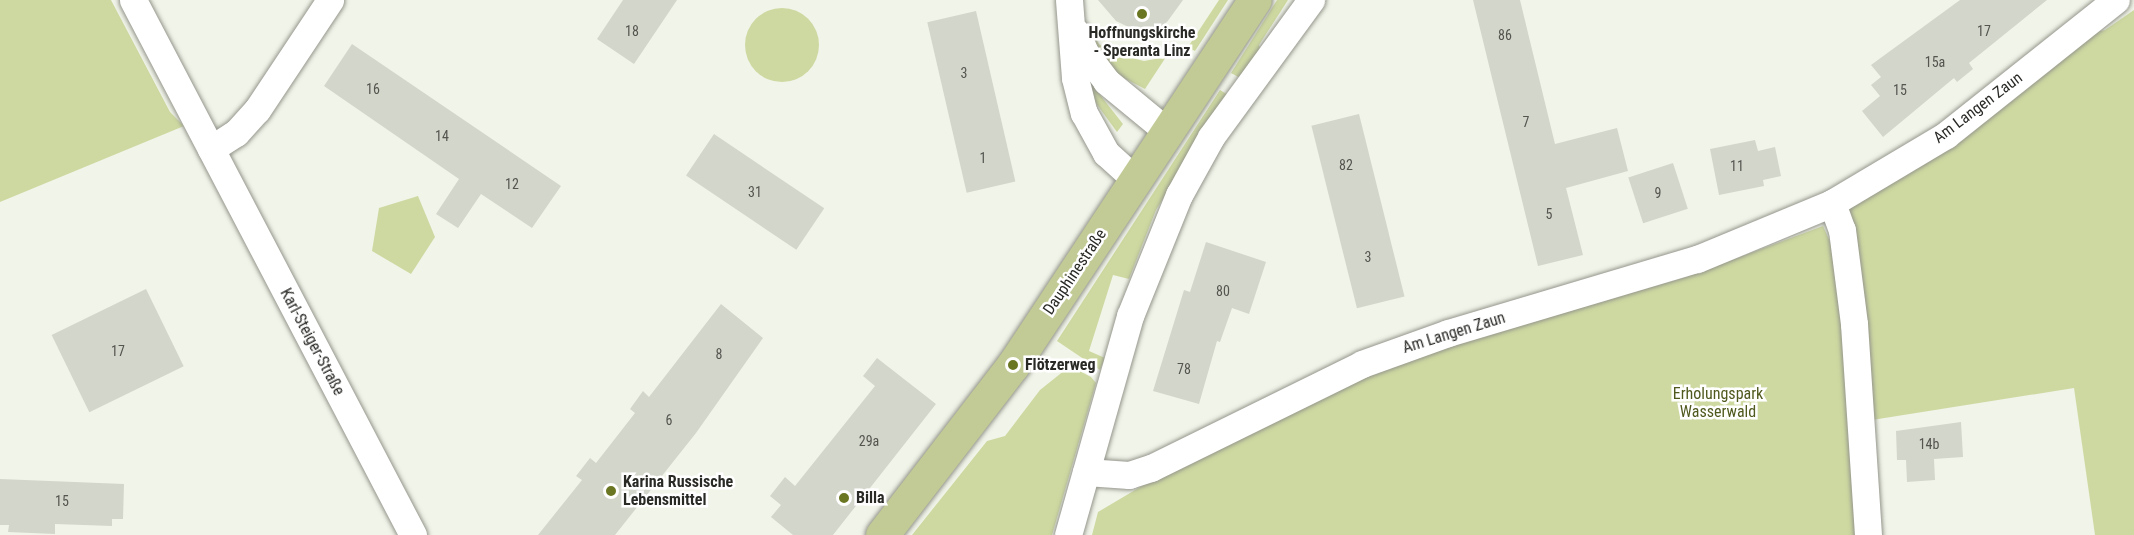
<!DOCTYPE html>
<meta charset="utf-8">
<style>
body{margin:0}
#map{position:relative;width:2134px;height:535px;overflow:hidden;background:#f1f4e9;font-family:"Roboto Condensed",sans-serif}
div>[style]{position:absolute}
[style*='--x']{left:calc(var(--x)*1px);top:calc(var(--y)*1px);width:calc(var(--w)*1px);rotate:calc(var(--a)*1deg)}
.green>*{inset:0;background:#ced9a1}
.round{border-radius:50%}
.building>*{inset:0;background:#d3d6cb;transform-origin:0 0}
.roads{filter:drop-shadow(0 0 2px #94968c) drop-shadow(0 0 2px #94968c)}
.minor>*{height:27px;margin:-13.5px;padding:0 13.5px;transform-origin:13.5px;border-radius:13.5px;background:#fff}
.major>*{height:33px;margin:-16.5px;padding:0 16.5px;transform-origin:16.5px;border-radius:16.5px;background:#c2ca96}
.dots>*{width:16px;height:16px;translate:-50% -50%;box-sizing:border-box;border:3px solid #fff;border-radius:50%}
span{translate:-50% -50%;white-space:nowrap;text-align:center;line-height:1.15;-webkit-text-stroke:5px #fff;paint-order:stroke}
.number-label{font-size:14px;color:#54554f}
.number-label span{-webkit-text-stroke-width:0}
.poi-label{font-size:16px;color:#292a26;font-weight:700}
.left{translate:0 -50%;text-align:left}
.street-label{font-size:16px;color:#292a26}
.park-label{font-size:16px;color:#50591e}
</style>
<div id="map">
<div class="green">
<div style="clip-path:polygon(0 0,111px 0,170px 112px,184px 126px,0 202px)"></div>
<div style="clip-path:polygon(1219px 0,1228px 0,1195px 51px,1188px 47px)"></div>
<div style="clip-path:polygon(1277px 0,1288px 0,1259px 45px,1262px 53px,1242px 79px,1231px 73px)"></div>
<div class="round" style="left:745px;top:8px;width:74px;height:74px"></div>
<div style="clip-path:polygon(2134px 10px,2134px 535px,2095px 535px,2074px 388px,1872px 420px,1846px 203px,2089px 34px,2105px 30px)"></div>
<div style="clip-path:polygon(1085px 22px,1099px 44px,1112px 53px,1144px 61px,1166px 57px,1145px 89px,1116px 74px,1088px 35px)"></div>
<div style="clip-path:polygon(1085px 76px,1123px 124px,1117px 132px,1090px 95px)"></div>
<div style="clip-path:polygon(1220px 90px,1228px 95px,1156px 210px,1129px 279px,1113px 275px,1089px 351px,1105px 358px,1100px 370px,1057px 341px)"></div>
<div style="clip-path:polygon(418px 196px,435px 237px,411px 274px,372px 251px,379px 208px)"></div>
<div style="clip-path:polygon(1823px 226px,1837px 257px,1861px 535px,1092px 535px,1098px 512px,1152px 480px,1389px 364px,1686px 277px)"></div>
<div style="clip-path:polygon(1070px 366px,1091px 377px,1096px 383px,1052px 535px,912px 535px,987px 441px,1005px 436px,1040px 390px)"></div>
</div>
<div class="building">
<div style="clip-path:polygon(623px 0,677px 0,634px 64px,597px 39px)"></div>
<div style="clip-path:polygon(1098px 0,1183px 0,1167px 22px,1158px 28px,1137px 31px,1116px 21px)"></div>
<div style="clip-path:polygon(1473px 0,1520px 0,1555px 144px,1617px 128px,1628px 171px,1566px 188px,1583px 255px,1538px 266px)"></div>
<div style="clip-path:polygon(1960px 0,2047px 0,1969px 63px,1973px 69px,1957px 82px,1954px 78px,1883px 137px,1862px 111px,1880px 96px,1871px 85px,1881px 77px,1871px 65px)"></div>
<div style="left:976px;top:11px;width:175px;height:50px;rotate:77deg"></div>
<div style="clip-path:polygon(352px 44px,561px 186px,532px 228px,481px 194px,458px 228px,436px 214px,459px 179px,324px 86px)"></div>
<div style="left:1359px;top:114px;width:188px;height:49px;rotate:76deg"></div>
<div style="left:714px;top:134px;width:133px;height:50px;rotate:34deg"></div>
<div style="clip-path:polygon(1755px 140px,1758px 151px,1775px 147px,1781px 176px,1763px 180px,1764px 186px,1719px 195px,1710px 149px)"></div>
<div style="left:1673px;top:163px;width:48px;height:47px;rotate:72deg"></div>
<div style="clip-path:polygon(1206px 242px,1266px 262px,1249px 314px,1232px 308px,1220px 342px,1217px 341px,1199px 404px,1153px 391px,1184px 290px,1190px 292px)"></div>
<div style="left:146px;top:289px;width:86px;height:105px;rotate:64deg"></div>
<div style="clip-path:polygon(721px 304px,763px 338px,696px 433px,615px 535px,538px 535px,582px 480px,576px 476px,590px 458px,596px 463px,635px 413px,630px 409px,643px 391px,649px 397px)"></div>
<div style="clip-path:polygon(877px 358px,936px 404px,833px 535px,793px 535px,771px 517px,781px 505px,770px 496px,785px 477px,795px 486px,875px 386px,863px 376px)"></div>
<div style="clip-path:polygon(1961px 422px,1963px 457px,1934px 459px,1935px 480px,1907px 482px,1906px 460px,1897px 460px,1896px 431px)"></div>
<div style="clip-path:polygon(0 479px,124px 484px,123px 519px,112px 519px,112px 526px,55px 524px,55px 534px,8px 532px,9px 525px,0 525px)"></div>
</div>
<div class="roads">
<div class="minor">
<div style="--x:133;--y:0;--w:604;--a:62.37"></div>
<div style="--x:1069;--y:0;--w:78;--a:85.6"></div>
<div style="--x:1075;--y:78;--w:36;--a:76"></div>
<div style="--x:1084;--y:113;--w:46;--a:61.2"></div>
<div style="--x:1106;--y:153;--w:42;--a:42.1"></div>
<div style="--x:1076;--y:32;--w:24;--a:66"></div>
<div style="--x:1086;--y:54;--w:34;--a:53"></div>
<div style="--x:1106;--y:81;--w:82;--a:39.5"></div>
<div style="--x:211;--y:149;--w:30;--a:-33"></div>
<div style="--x:236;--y:133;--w:31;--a:-48"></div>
<div style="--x:257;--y:110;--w:132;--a:-56.4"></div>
<div style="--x:1832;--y:203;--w:29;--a:70"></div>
<div style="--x:1842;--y:230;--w:95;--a:82.7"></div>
<div style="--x:1854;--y:324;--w:211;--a:86.2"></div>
<div style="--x:1086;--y:472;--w:43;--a:4"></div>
<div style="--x:1129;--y:475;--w:23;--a:-18"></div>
<div style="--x:1151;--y:468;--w:235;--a:-26.2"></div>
<div style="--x:1362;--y:364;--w:91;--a:-19.8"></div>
<div style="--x:1448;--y:333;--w:260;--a:-16.6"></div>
<div style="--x:1697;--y:259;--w:146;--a:-22.5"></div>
<div style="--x:1832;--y:203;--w:133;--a:-30.8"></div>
<div style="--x:1946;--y:135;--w:217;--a:-38.5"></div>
<div style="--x:1068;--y:535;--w:228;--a:-74.2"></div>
<div style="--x:1130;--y:316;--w:131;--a:-68"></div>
<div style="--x:1179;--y:195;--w:66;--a:-61.1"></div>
<div style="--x:1211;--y:137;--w:170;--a:-53.9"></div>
</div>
<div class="major">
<div style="--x:882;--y:535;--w:215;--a:-52.4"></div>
<div style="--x:1013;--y:365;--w:438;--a:-56.5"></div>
</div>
</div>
<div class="dots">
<div style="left:1142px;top:14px;background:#6a7621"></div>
<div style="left:1013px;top:365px;background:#6a7621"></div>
<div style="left:611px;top:491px;background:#6a7621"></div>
<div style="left:844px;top:498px;background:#6a7621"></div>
</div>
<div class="number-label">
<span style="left:632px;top:31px">18</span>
<span style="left:1984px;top:31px">17</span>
<span style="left:1505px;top:35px">86</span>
<span style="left:1935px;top:62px">15a</span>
<span style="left:964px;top:73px">3</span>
<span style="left:373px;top:89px">16</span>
<span style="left:1900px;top:90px">15</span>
<span style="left:1526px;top:122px">7</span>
<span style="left:442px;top:136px">14</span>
<span style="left:983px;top:158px">1</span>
<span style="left:1346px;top:165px">82</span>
<span style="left:1737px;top:166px">11</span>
<span style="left:512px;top:184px">12</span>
<span style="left:755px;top:192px">31</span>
<span style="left:1658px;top:193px">9</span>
<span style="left:1549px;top:214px">5</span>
<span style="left:1368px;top:257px">3</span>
<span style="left:1223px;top:291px">80</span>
<span style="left:118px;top:351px">17</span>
<span style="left:719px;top:354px">8</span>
<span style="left:1184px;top:369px">78</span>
<span style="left:669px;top:420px">6</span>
<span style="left:869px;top:441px">29a</span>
<span style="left:1929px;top:444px">14b</span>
<span style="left:62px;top:501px">15</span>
</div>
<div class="poi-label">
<span style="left:1142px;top:42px">Hoffnungskirche<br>- Speranta Linz</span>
<span class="left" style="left:1025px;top:365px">Flötzerweg</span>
<span class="left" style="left:623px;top:491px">Karina Russische<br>Lebensmittel</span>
<span class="left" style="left:856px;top:498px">Billa</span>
</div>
<div class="street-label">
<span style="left:1978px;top:108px;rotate:-37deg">Am Langen Zaun</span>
<span style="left:1075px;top:272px;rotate:-56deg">Dauphinestraße</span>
<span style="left:1454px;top:333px;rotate:-17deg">Am Langen Zaun</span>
<span style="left:312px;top:342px;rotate:62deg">Karl-Steiger-Straße</span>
</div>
<div class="park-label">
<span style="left:1718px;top:403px">Erholungspark<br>Wasserwald</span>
</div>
</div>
